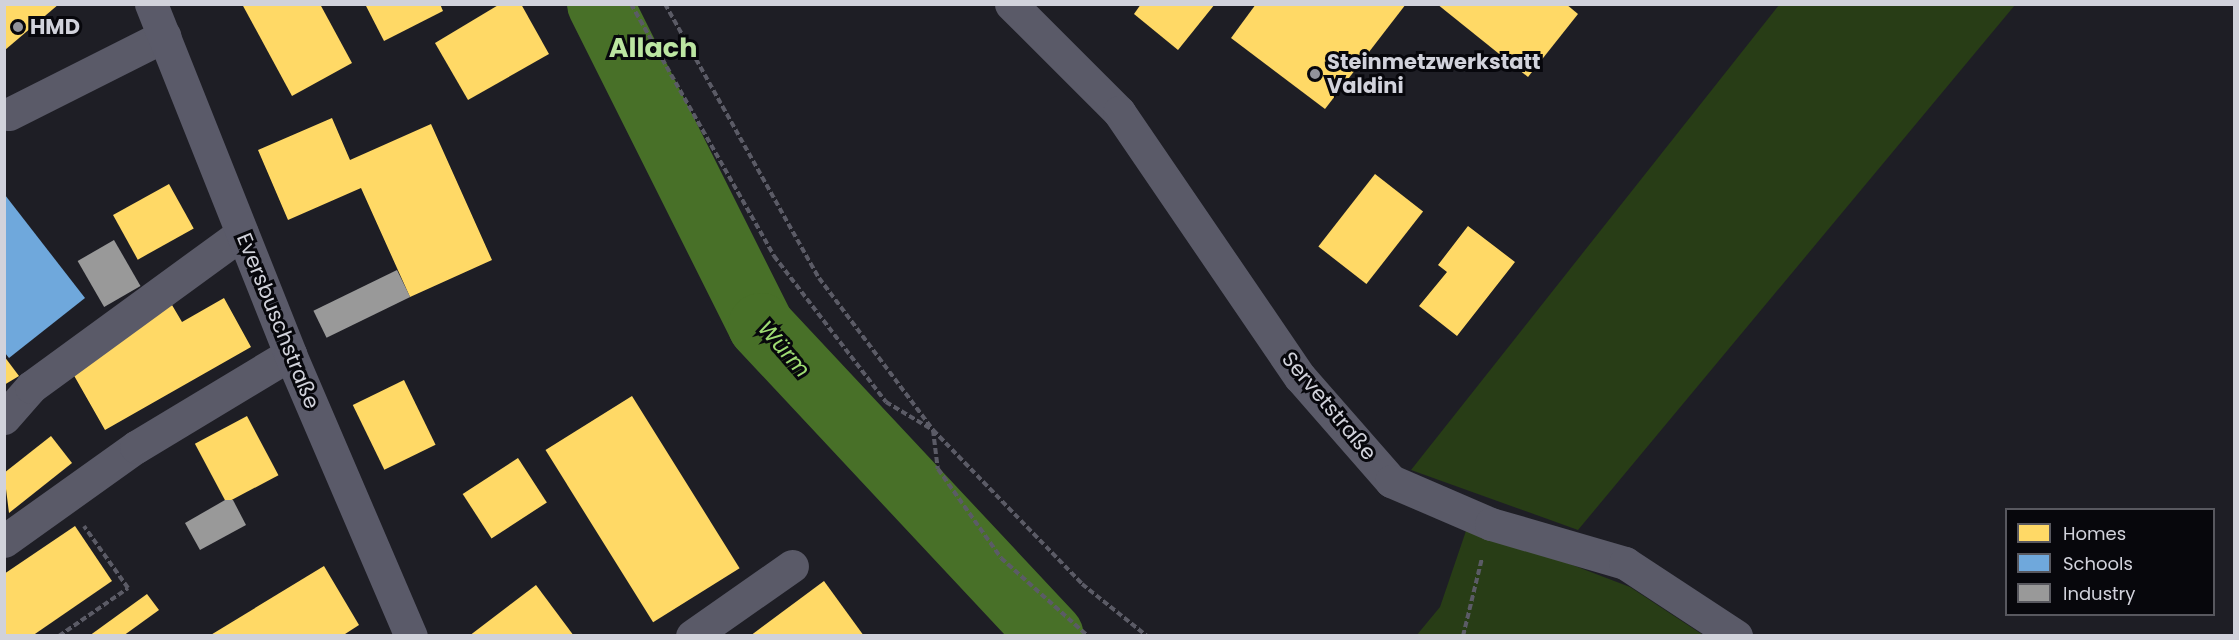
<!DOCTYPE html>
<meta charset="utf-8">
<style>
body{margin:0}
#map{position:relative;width:2239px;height:640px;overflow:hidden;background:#1e1e25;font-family:Poppins,sans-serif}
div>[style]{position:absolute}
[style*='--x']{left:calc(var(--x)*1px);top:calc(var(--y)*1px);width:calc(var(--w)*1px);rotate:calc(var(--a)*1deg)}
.green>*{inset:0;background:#283d16}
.homes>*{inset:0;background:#ffd966;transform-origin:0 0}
.schools>*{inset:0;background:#6fa8dc}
.industry>*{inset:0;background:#999;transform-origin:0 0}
.river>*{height:66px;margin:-33px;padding:0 33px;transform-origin:33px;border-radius:33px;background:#487028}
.path>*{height:4px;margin-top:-2px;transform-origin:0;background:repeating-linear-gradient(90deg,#5b5b66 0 6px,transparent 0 9px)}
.minor>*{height:33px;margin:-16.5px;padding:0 16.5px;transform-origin:16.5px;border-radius:16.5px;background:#5a5a68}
.major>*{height:33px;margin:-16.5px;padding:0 16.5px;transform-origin:16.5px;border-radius:16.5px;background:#5a5a69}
.dots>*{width:16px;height:16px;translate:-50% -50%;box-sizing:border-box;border:3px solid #07070c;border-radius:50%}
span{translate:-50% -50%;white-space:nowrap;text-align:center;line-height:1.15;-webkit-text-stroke:6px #07070c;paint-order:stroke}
.poi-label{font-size:21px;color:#d1d2db;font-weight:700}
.left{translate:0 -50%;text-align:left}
.street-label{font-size:21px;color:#d1d2db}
.water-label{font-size:22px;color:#9fdc73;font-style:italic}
.district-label{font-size:27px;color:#bbe5a1;font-weight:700}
.frame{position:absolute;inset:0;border:6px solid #d1d2db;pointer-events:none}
.legend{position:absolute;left:2005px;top:508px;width:210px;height:108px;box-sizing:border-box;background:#07070c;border:2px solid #58585f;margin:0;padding:8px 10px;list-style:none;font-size:18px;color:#d1d2db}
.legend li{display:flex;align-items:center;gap:12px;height:30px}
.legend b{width:30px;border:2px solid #58585f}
</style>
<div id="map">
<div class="green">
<div style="clip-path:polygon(1779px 5px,2015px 5px,1578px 530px,1411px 470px)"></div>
<div style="clip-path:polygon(1468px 525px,1630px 587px,1703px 635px,1416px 636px,1440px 607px)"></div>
</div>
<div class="homes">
<div style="clip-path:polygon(5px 4px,59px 4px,5px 50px)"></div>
<div style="clip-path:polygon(242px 4px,320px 4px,352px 63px,292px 96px)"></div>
<div style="clip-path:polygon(365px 4px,440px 4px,443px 11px,384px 41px)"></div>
<div style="clip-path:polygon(500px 4px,521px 4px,549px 54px,468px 100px,435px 43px)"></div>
<div style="clip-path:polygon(1141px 4px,1215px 4px,1178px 50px,1134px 14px)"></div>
<div style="clip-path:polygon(1256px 4px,1406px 4px,1325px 109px,1231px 38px)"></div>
<div style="clip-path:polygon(1437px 4px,1566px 4px,1578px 14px,1528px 77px)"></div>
<div style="clip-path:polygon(332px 118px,350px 160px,431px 124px,492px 260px,410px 297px,361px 188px,288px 220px,258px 150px)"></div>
<div style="left:1375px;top:174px;width:61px;height:92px;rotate:38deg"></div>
<div style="left:169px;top:184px;width:51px;height:64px;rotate:61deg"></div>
<div style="clip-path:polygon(1468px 226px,1515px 262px,1457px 336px,1419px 306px,1447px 272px,1438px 265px)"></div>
<div style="clip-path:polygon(224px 298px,251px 347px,105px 430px,68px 365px,172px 305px,182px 322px)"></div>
<div style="clip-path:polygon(4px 356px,19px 376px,4px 385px)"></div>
<div style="left:404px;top:380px;width:72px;height:57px;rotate:64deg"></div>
<div style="left:632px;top:396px;width:203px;height:102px;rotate:58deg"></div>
<div style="left:247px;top:416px;width:67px;height:59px;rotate:62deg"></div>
<div style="clip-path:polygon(51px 436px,72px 463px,9px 513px,4px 473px)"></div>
<div style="left:518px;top:458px;width:53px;height:66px;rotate:57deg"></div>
<div style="clip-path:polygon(75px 526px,112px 581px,32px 636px,4px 636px,4px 574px)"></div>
<div style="clip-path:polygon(324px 566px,359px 625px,342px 636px,209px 636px)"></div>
<div style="clip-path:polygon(824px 581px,864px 636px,750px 636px)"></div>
<div style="clip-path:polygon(536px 585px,574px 636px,469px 636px)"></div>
<div style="clip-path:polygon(147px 594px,159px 610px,123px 636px,89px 636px)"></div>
</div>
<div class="schools">
<div style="clip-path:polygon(5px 195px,85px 298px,9px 358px,5px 353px)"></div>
</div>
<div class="industry">
<div style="left:114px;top:240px;width:53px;height:42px;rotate:60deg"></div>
<div style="left:397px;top:270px;width:30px;height:93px;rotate:64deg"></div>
<div style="clip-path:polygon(225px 500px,233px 500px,246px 525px,200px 550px,185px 523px)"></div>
</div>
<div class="river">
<div style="--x:600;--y:4;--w:360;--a:63.4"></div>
<div style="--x:761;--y:326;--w:424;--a:46.9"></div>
</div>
<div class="path">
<div style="--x:631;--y:4;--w:290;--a:60.4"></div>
<div style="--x:774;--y:256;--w:184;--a:52.5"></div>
<div style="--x:886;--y:402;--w:55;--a:30.8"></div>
<div style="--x:933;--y:430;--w:39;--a:83"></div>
<div style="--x:938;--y:469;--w:109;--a:54.7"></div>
<div style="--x:1001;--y:558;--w:117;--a:41.9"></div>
<div style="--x:665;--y:4;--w:314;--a:60.7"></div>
<div style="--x:819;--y:278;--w:190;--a:53.1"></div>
<div style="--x:933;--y:430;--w:214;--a:45.9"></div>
<div style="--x:1082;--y:584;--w:83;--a:38.7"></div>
<div style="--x:59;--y:636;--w:84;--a:-34.8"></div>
<div style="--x:128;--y:588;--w:76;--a:-125.4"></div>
<div style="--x:1463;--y:636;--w:80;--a:-76.3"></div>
</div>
<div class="minor">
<div style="--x:1011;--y:4;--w:153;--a:45"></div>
<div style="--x:1119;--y:112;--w:321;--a:55.7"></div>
<div style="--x:1300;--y:377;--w:138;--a:48.8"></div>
<div style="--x:1391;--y:481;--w:109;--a:23.3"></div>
<div style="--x:1491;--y:524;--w:140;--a:16.2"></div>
<div style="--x:1625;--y:563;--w:133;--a:33.3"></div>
<div style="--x:9;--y:114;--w:174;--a:-26.7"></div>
<div style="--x:4;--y:418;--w:41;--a:-48.9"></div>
<div style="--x:31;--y:387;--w:261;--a:-36.1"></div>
<div style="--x:4;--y:541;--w:162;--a:-35.5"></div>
<div style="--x:136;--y:447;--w:180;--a:-31.1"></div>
<div style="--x:692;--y:636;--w:122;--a:-35"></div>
</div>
<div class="major">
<div style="--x:151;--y:4;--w:377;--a:68.3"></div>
<div style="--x:290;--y:354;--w:307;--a:66.8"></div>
</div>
<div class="dots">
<div style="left:18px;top:27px;background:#92939b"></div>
<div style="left:1315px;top:74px;background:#92939b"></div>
</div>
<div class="poi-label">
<span class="left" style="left:30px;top:27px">HMD</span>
<span class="left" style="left:1327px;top:74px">Steinmetzwerkstatt<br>Valdini</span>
</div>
<div class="street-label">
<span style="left:278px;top:321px;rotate:68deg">Eversbuschstraße</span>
<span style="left:1329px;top:406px;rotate:50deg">Servetstraße</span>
</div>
<div class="water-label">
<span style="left:784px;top:349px;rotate:49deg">Würm</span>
</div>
<div class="district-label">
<span style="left:653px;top:48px">Allach</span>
</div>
<div class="frame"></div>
<ul class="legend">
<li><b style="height:16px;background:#ffd966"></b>Homes</li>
<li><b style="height:16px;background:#6fa8dc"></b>Schools</li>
<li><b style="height:16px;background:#999"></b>Industry</li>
</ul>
</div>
